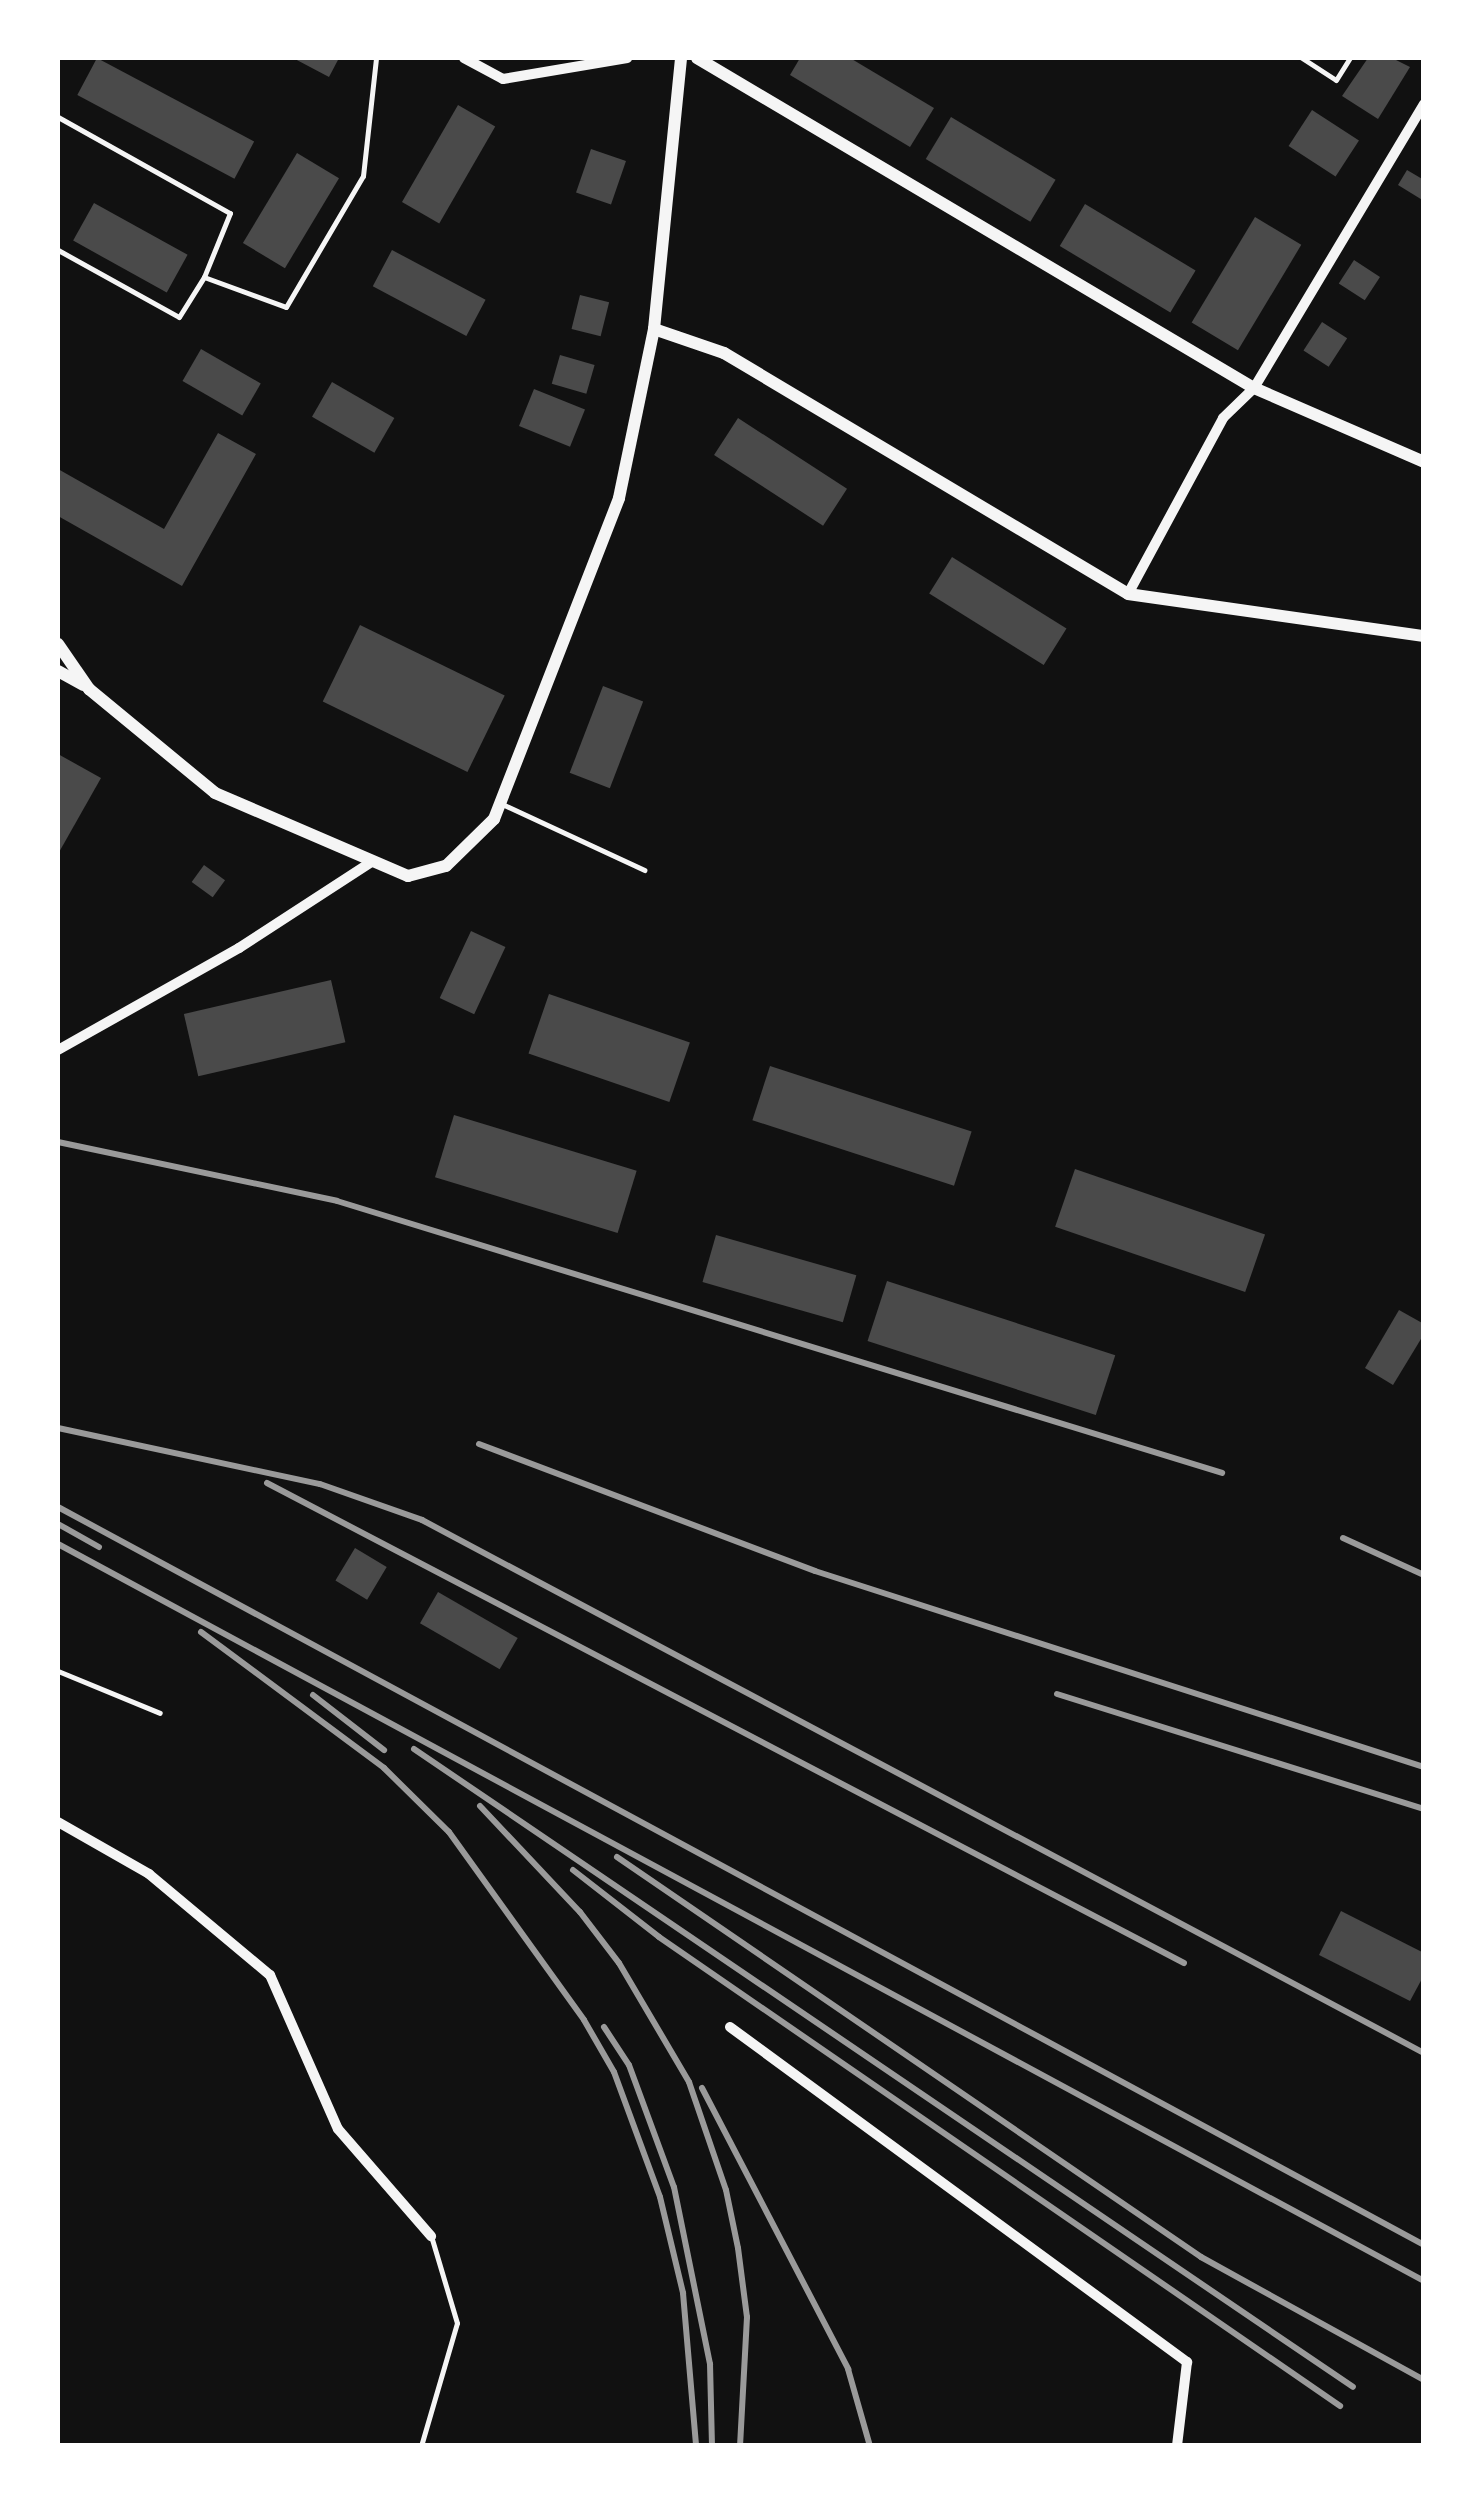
<!DOCTYPE html>
<style>
body{margin:0}
#map{position:relative;width:1481px;height:2503px;overflow:hidden;background:#111;font-family:"PT Sans Narrow",sans-serif}
div>[style]{position:absolute}
[style*='--x']{left:calc(var(--x)*1px);top:calc(var(--y)*1px);width:calc(var(--w)*1px);rotate:calc(var(--a)*1deg)}
.building>*{inset:0;background:#4a4a4a;transform-origin:0 0}
.service>*{height:5px;margin:-2.5px;padding:0 2.5px;transform-origin:2.5px;border-radius:2.5px;background:#f5f5f5}
.minor>*{height:10px;margin:-5px;padding:0 5px;transform-origin:5px;border-radius:5px;background:#f5f5f5}
.tertiary>*{height:12px;margin:-6px;padding:0 6px;transform-origin:6px;border-radius:6px;background:#f5f5f5}
.rail>*{height:6px;margin:-3px;padding:0 3px;transform-origin:3px;border-radius:3px;background:#9a9a9a}
span{translate:-50% -50%;white-space:nowrap;text-align:center;line-height:1.15;-webkit-text-stroke:8px #fff;paint-order:stroke}
.frame{position:absolute;inset:0;border:60px solid #fff;pointer-events:none}
</style>
<div id="map">
<div class="building">
<div style="left:97px;top:58px;width:178px;height:42px;rotate:28deg"></div>
<div style="clip-path:polygon(293px 58px,339px 58px,329px 77px)"></div>
<div style="clip-path:polygon(800px 58px,850px 58px,934px 108px,910px 147px,790px 75px)"></div>
<div style="clip-path:polygon(1368px 58px,1392px 58px,1410px 67px,1378px 119px,1342px 96px)"></div>
<div style="left:458px;top:105px;width:43px;height:112px;rotate:30deg"></div>
<div style="left:1312px;top:110px;width:56px;height:43px;rotate:33deg"></div>
<div style="left:951px;top:117px;width:122px;height:49px;rotate:31deg"></div>
<div style="left:591px;top:149px;width:37px;height:46px;rotate:19deg"></div>
<div style="left:297px;top:153px;width:49px;height:105px;rotate:31deg"></div>
<div style="clip-path:polygon(1407px 170px,1424px 180px,1424px 201px,1398px 185px)"></div>
<div style="left:94px;top:203px;width:107px;height:43px;rotate:29deg"></div>
<div style="left:1085px;top:204px;width:129px;height:49px;rotate:31deg"></div>
<div style="left:1255px;top:217px;width:54px;height:123px;rotate:31deg"></div>
<div style="left:392px;top:250px;width:106px;height:41px;rotate:28deg"></div>
<div style="left:1354px;top:260px;width:31px;height:28px;rotate:33deg"></div>
<div style="left:580px;top:295px;width:30px;height:35px;rotate:14deg"></div>
<div style="left:1322px;top:322px;width:30px;height:34px;rotate:33deg"></div>
<div style="left:201px;top:349px;width:69px;height:37px;rotate:30deg"></div>
<div style="left:560px;top:355px;width:36px;height:30px;rotate:16deg"></div>
<div style="left:332px;top:382px;width:72px;height:40px;rotate:30deg"></div>
<div style="left:534px;top:389px;width:55px;height:40px;rotate:22deg"></div>
<div style="left:738px;top:418px;width:130px;height:44px;rotate:33deg"></div>
<div style="clip-path:polygon(218px 433px,256px 454px,182px 586px,58px 516px,58px 469px,164px 529px)"></div>
<div style="left:952px;top:557px;width:135px;height:43px;rotate:32deg"></div>
<div style="left:360px;top:625px;width:161px;height:85px;rotate:26deg"></div>
<div style="left:603px;top:686px;width:43px;height:93px;rotate:21deg"></div>
<div style="clip-path:polygon(58px 754px,101px 778px,58px 854px)"></div>
<div style="left:204px;top:865px;width:26px;height:21px;rotate:36deg"></div>
<div style="left:471px;top:931px;width:38px;height:74px;rotate:25deg"></div>
<div style="left:331px;top:980px;width:64px;height:151px;rotate:77deg"></div>
<div style="left:549px;top:994px;width:149px;height:63px;rotate:19deg"></div>
<div style="left:770px;top:1066px;width:212px;height:57px;rotate:18deg"></div>
<div style="left:454px;top:1115px;width:191px;height:65px;rotate:17deg"></div>
<div style="left:1075px;top:1169px;width:201px;height:61px;rotate:19deg"></div>
<div style="left:716px;top:1235px;width:146px;height:49px;rotate:16deg"></div>
<div style="left:887px;top:1281px;width:240px;height:63px;rotate:18deg"></div>
<div style="clip-path:polygon(1399px 1310px,1424px 1324px,1424px 1334px,1393px 1385px,1365px 1368px)"></div>
<div style="left:355px;top:1548px;width:37px;height:38px;rotate:31deg"></div>
<div style="left:438px;top:1592px;width:92px;height:36px;rotate:30deg"></div>
<div style="clip-path:polygon(1341px 1911px,1424px 1953px,1424px 1975px,1410px 2001px,1319px 1955px)"></div>
</div>
<div class="service">
<div style="--x:1302;--y:58;--w:40;--a:32.9"></div>
<div style="--x:1336;--y:80;--w:26;--a:-58"></div>
<div style="--x:58;--y:117;--w:197;--a:29.2"></div>
<div style="--x:230;--y:213;--w:69;--a:112.1"></div>
<div style="--x:204;--y:277;--w:87;--a:20.1"></div>
<div style="--x:286;--y:307;--w:152;--a:-59.6"></div>
<div style="--x:363;--y:176;--w:119;--a:-83.7"></div>
<div style="--x:58;--y:250;--w:138;--a:29"></div>
<div style="--x:179;--y:317;--w:47;--a:-58"></div>
<div style="--x:502;--y:804;--w:157;--a:24.9"></div>
<div style="--x:58;--y:1671;--w:110;--a:22.4"></div>
<div style="--x:421;--y:2446;--w:128;--a:-73.7"></div>
<div style="--x:457;--y:2323;--w:91;--a:-106.6"></div>
</div>
<div class="minor">
<div style="--x:464;--y:58;--w:44;--a:28.3"></div>
<div style="--x:503;--y:79;--w:126;--a:-9.6"></div>
<div style="--x:1128;--y:594;--w:200;--a:-61.6"></div>
<div style="--x:1223;--y:418;--w:43;--a:-44.1"></div>
<div style="--x:1254;--y:388;--w:331;--a:-59.1"></div>
<div style="--x:58;--y:1050;--w:208;--a:-29.4"></div>
<div style="--x:239;--y:948;--w:156;--a:-33"></div>
<div style="--x:58;--y:1822;--w:105;--a:29.7"></div>
<div style="--x:149;--y:1874;--w:158;--a:39.9"></div>
<div style="--x:270;--y:1975;--w:168;--a:66.2"></div>
<div style="--x:338;--y:2129;--w:142;--a:49"></div>
<div style="--x:730;--y:2027;--w:567;--a:36.24"></div>
<div style="--x:1187;--y:2362;--w:85;--a:96.8"></div>
</div>
<div class="tertiary">
<div style="--x:697;--y:58;--w:647;--a:30.65"></div>
<div style="--x:1254;--y:388;--w:185;--a:23.5"></div>
<div style="--x:654;--y:329;--w:74;--a:18.9"></div>
<div style="--x:724;--y:353;--w:470;--a:30.8"></div>
<div style="--x:1128;--y:594;--w:299;--a:8.1"></div>
<div style="--x:58;--y:644;--w:55;--a:55.4"></div>
<div style="--x:89;--y:689;--w:163;--a:39.5"></div>
<div style="--x:215;--y:793;--w:210;--a:23.3"></div>
<div style="--x:408;--y:876;--w:39;--a:-15"></div>
<div style="--x:446;--y:866;--w:67;--a:-44.4"></div>
<div style="--x:494;--y:819;--w:344;--a:-68.7"></div>
<div style="--x:619;--y:498;--w:173;--a:-78.3"></div>
<div style="--x:654;--y:329;--w:272;--a:-84.3"></div>
<div style="--x:58;--y:671;--w:29;--a:29"></div>
</div>
<div class="rail">
<div style="--x:58;--y:1142;--w:285;--a:11.9"></div>
<div style="--x:337;--y:1201;--w:926;--a:17.08"></div>
<div style="--x:58;--y:1428;--w:268;--a:12.1"></div>
<div style="--x:320;--y:1484;--w:108;--a:19.4"></div>
<div style="--x:422;--y:1520;--w:1135;--a:28.01"></div>
<div style="--x:479;--y:1444;--w:359;--a:20.7"></div>
<div style="--x:815;--y:1571;--w:640;--a:17.84"></div>
<div style="--x:267;--y:1483;--w:1035;--a:27.63"></div>
<div style="--x:58;--y:1507;--w:1553;--a:28.38"></div>
<div style="--x:58;--y:1524;--w:47;--a:29.3"></div>
<div style="--x:1343;--y:1538;--w:89;--a:24.6"></div>
<div style="--x:58;--y:1544;--w:1552;--a:28.35"></div>
<div style="--x:201;--y:1632;--w:228;--a:36.6"></div>
<div style="--x:384;--y:1768;--w:91;--a:44.6"></div>
<div style="--x:449;--y:1832;--w:231;--a:54.3"></div>
<div style="--x:584;--y:2020;--w:60;--a:60"></div>
<div style="--x:614;--y:2072;--w:133;--a:69.8"></div>
<div style="--x:660;--y:2197;--w:99;--a:76.5"></div>
<div style="--x:683;--y:2293;--w:154;--a:85.1"></div>
<div style="--x:1057;--y:1694;--w:385;--a:17.4"></div>
<div style="--x:313;--y:1695;--w:90;--a:37.8"></div>
<div style="--x:414;--y:1749;--w:1135;--a:34.19"></div>
<div style="--x:480;--y:1806;--w:146;--a:46.7"></div>
<div style="--x:580;--y:1912;--w:64;--a:52.6"></div>
<div style="--x:619;--y:1963;--w:138;--a:59.5"></div>
<div style="--x:689;--y:2082;--w:114;--a:71.1"></div>
<div style="--x:726;--y:2190;--w:59;--a:78.3"></div>
<div style="--x:738;--y:2248;--w:70;--a:82.6"></div>
<div style="--x:747;--y:2317;--w:129;--a:93.1"></div>
<div style="--x:617;--y:1857;--w:708;--a:34.41"></div>
<div style="--x:1201;--y:2257;--w:255;--a:28.9"></div>
<div style="--x:573;--y:1870;--w:109;--a:37.9"></div>
<div style="--x:659;--y:1937;--w:827;--a:34.55"></div>
<div style="--x:604;--y:2027;--w:45;--a:56.7"></div>
<div style="--x:629;--y:2065;--w:130;--a:69.8"></div>
<div style="--x:674;--y:2187;--w:181;--a:78.5"></div>
<div style="--x:710;--y:2364;--w:82;--a:88.6"></div>
<div style="--x:702;--y:2088;--w:317;--a:62.5"></div>
<div style="--x:848;--y:2369;--w:80;--a:74.1"></div>
</div>
<div class="frame"></div>
</div>
